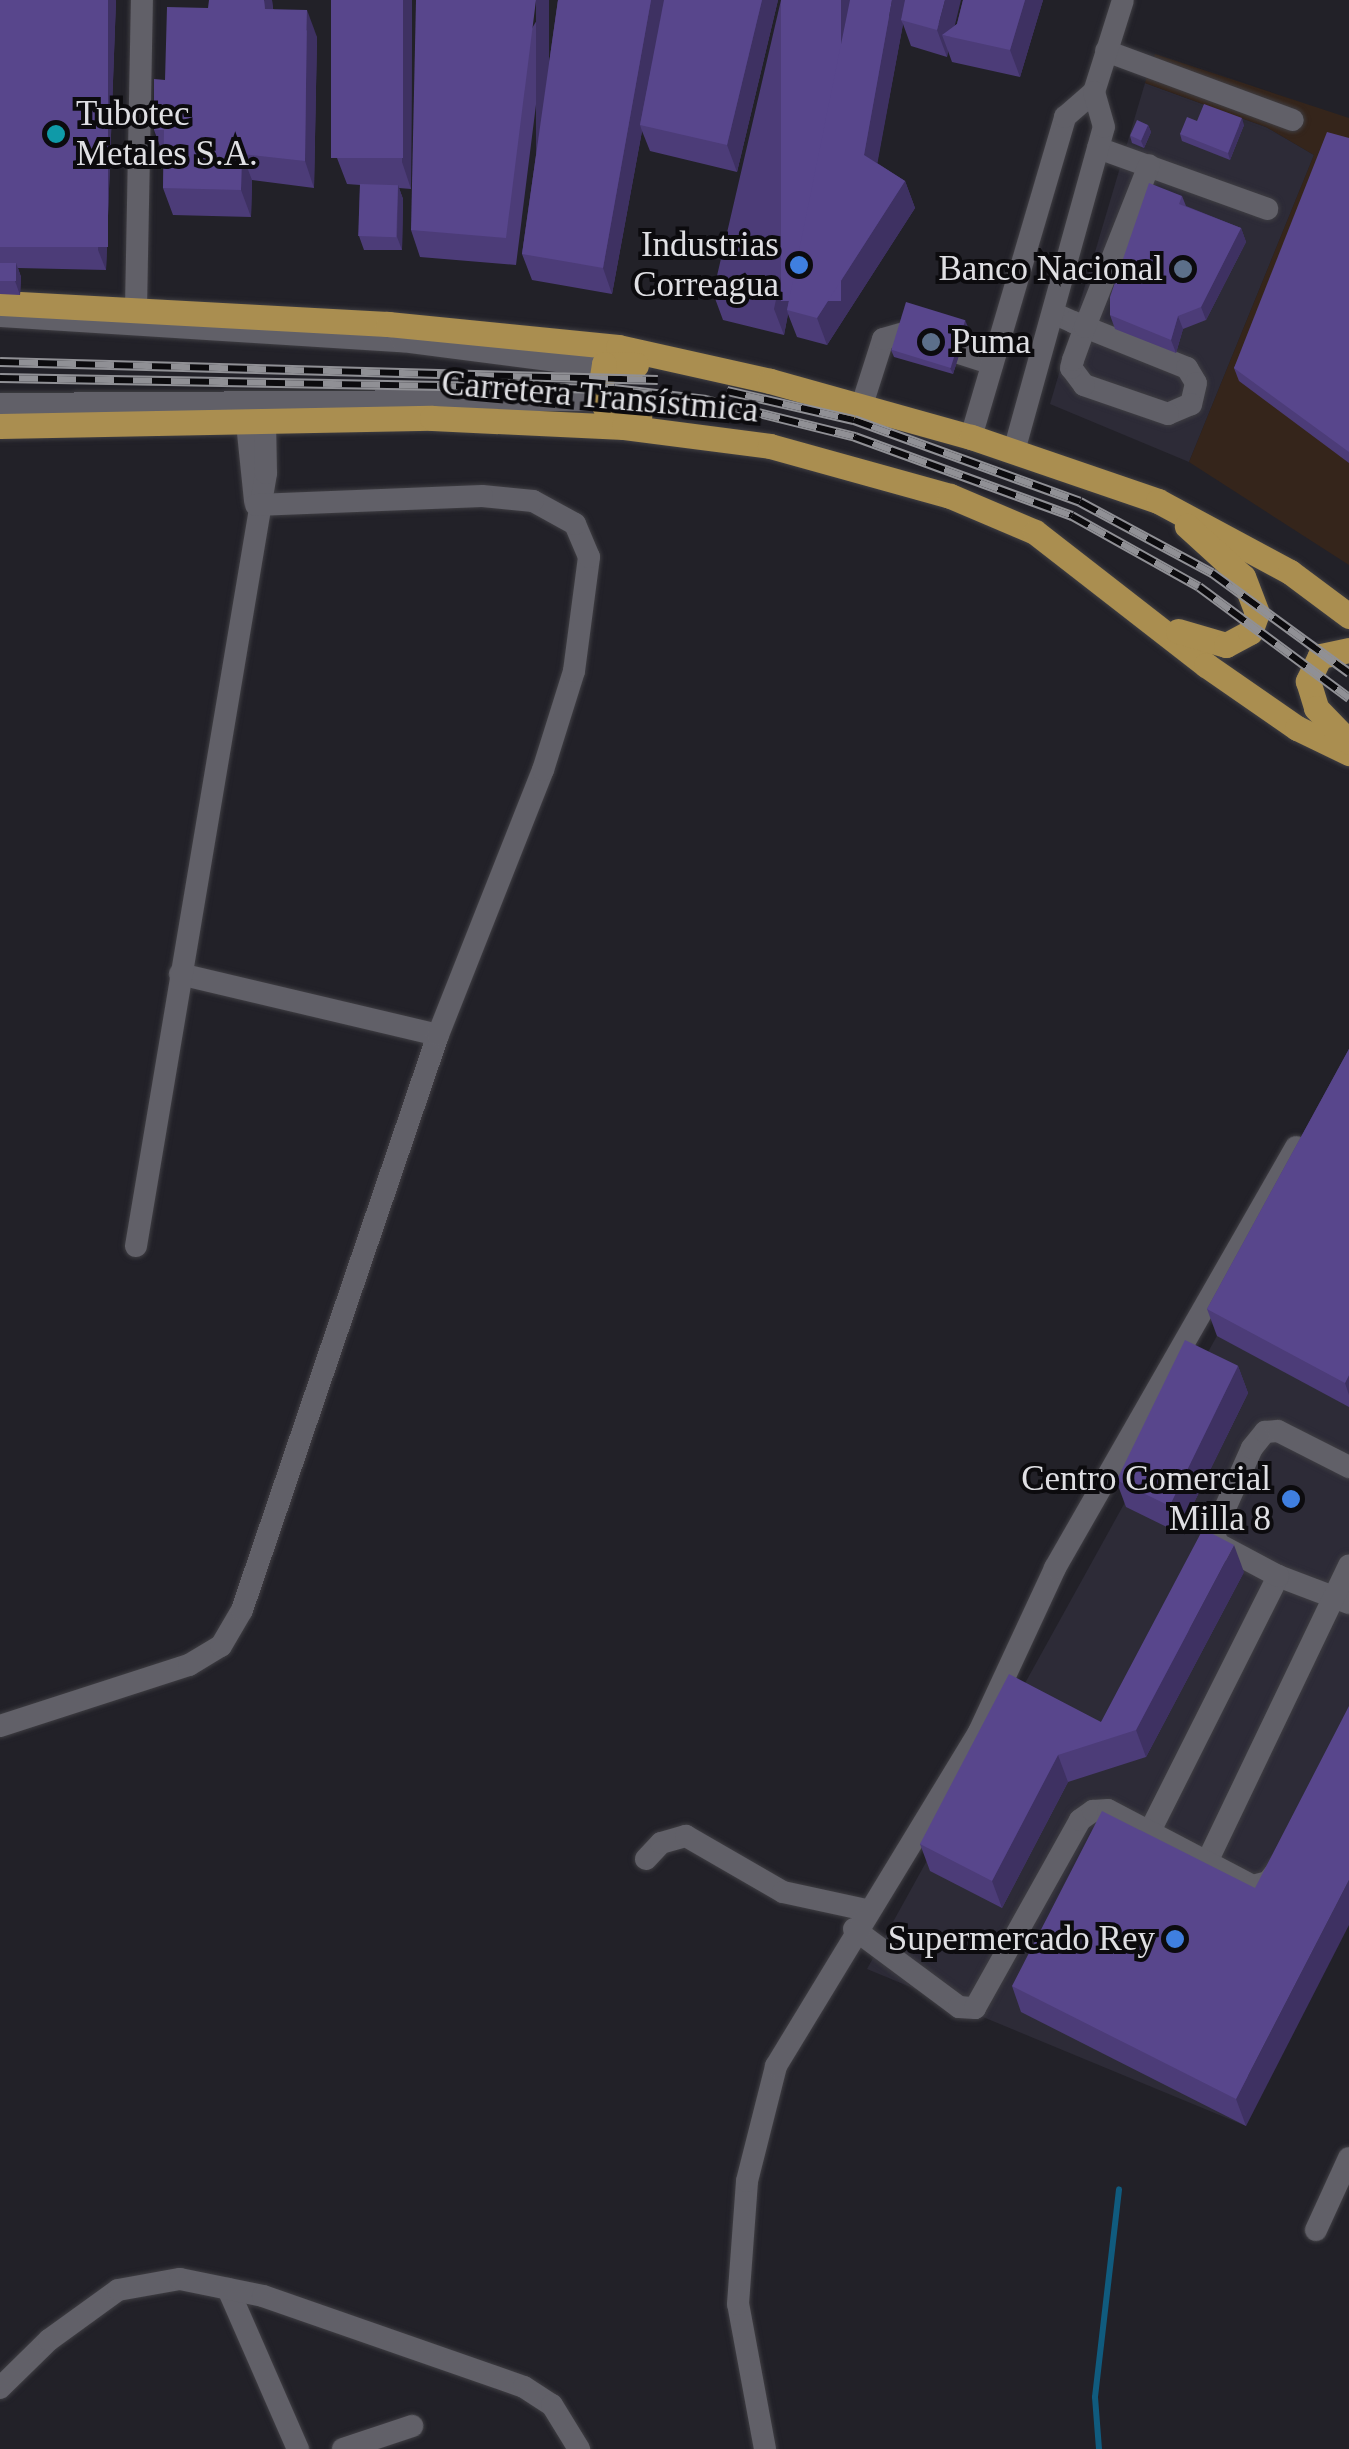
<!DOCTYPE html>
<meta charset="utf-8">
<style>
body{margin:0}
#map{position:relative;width:1349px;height:2449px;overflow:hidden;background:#222128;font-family:"Times New Roman",serif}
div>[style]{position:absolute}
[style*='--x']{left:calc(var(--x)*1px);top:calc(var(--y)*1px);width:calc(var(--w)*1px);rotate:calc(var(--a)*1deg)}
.built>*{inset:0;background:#2d2b37}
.industrial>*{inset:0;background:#35251b}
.stream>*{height:6px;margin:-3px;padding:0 3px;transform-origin:3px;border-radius:3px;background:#105b7e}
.roads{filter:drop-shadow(0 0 2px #3f3e43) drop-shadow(0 0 2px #3f3e43)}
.minor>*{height:22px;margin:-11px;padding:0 11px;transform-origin:11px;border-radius:11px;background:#616068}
.major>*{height:25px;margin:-12.5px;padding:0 12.5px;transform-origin:12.5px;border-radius:12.5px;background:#aa8e50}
.rail>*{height:10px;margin-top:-5px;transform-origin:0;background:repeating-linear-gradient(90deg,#0c0b0e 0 19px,#909095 0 38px);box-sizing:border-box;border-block:2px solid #909095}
.wall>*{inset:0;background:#4c3c78}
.shaded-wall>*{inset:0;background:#3e3162;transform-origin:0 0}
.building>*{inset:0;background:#58468c;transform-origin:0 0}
.dots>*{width:28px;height:28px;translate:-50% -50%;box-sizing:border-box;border:5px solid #0c0b0e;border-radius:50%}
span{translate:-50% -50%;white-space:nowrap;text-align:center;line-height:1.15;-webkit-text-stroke:8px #0c0b0e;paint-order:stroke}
.poi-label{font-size:35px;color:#dfdfe3}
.left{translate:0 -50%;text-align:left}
.right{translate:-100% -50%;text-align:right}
.street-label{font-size:35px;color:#dfdfe3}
</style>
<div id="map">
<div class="built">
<div style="clip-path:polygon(1145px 83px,1266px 127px,1314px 155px,1189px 462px,1050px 404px)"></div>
<div style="clip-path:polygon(1349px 1097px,1349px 1915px,1246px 2126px,867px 1969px)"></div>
</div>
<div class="industrial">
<div style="clip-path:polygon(1155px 54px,1349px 118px,1349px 565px,1189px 462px,1314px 155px,1266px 127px,1145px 83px)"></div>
</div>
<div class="stream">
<div style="--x:1099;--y:2449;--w:52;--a:-94.4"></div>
<div style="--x:1095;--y:2397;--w:209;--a:-83.4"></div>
</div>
<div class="roads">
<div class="minor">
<div style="--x:1106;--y:51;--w:199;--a:20.3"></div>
<div style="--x:1098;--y:148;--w:180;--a:19.8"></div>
<div style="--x:136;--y:308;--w:308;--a:-88.9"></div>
<div style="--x:1053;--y:313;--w:22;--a:24"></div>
<div style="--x:1073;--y:322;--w:13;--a:23"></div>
<div style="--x:1085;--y:327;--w:110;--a:21.9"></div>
<div style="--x:1187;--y:368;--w:17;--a:59"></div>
<div style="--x:1196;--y:383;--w:22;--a:103"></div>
<div style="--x:1191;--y:404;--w:25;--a:157"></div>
<div style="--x:1168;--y:414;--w:89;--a:-161"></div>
<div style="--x:1084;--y:385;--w:21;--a:-127"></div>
<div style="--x:1071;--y:368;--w:8;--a:-76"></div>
<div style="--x:1073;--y:360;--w:35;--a:-70"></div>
<div style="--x:1085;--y:327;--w:174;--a:-68.4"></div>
<div style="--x:0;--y:316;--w:403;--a:3.6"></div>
<div style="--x:402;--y:341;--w:202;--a:7.4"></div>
<div style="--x:959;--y:353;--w:35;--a:18"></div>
<div style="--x:0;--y:404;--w:599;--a:-0.38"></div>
<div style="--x:862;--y:405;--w:69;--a:-72.3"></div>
<div style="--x:883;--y:339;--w:19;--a:-16"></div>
<div style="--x:247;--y:423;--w:78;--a:84.1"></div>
<div style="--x:971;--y:437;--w:334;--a:-73.6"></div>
<div style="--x:1065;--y:117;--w:38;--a:-41"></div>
<div style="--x:1094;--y:92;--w:96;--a:-72.5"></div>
<div style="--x:1014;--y:451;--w:336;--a:-74.5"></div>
<div style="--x:1104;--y:127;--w:36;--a:-106"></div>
<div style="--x:180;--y:974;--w:265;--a:13.3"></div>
<div style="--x:136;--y:1246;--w:784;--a:-80.45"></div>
<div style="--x:266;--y:473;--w:50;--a:-91.1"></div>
<div style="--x:1278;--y:1576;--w:76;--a:20.8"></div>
<div style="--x:0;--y:1726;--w:199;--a:-17.9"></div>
<div style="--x:189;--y:1665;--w:37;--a:-31"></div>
<div style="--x:221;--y:1646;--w:42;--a:-59.7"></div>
<div style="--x:242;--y:1610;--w:607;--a:-71.18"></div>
<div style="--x:438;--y:1035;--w:285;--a:-68.4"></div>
<div style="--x:543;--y:770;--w:104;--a:-72.6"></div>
<div style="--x:574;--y:671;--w:115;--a:-82.5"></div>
<div style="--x:589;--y:557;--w:36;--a:-113"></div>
<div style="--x:575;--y:524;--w:48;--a:-151.3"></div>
<div style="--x:533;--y:501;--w:51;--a:-174.4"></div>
<div style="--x:482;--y:496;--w:226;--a:177.7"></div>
<div style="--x:1149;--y:1833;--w:288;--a:-63.3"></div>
<div style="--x:1278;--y:1576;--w:68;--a:-151.9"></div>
<div style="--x:1218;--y:1544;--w:12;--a:-110"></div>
<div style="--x:1214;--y:1533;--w:93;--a:-65.9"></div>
<div style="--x:1252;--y:1448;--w:21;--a:-51"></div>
<div style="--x:1265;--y:1432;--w:13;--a:-4"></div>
<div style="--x:1278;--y:1431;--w:80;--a:26.9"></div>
<div style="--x:646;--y:1859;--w:22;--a:-47"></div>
<div style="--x:661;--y:1843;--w:26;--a:-16"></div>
<div style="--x:686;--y:1836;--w:112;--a:30"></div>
<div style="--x:783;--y:1892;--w:85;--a:12.2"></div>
<div style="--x:1206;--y:1864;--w:331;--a:-64.4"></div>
<div style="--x:854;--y:1929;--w:131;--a:36.6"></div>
<div style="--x:959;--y:2007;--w:16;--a:4"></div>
<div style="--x:975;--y:2008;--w:215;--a:-60.8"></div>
<div style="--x:1080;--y:1820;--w:16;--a:-35"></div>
<div style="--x:1093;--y:1811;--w:15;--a:-4"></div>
<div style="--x:1108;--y:1810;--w:164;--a:27.7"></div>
<div style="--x:1253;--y:1886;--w:16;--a:-15"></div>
<div style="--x:1268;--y:1882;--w:18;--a:-52"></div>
<div style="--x:1316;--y:2230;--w:79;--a:-65.4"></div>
<div style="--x:228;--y:2289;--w:175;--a:66.4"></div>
<div style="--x:0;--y:2388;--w:69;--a:-44.4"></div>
<div style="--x:49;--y:2340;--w:85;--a:-35.9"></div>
<div style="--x:118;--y:2290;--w:63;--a:-10.1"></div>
<div style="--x:180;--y:2279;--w:85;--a:11.6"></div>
<div style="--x:263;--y:2296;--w:276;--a:19.2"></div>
<div style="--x:524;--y:2387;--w:33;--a:33"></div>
<div style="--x:552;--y:2405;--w:52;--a:58.5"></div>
<div style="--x:343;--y:2449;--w:73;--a:-18.4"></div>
<div style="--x:765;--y:2449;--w:147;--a:-100.5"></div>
<div style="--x:738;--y:2304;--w:123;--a:-85.8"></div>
<div style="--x:747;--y:2181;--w:119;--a:-75.8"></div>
<div style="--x:776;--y:2066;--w:391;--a:-58.7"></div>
<div style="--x:979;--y:1732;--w:181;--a:-65.1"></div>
<div style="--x:1055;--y:1568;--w:485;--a:-60.2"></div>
</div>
<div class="major">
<div style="--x:0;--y:303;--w:389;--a:3.1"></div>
<div style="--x:388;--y:324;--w:231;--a:5.7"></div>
<div style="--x:618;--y:347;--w:156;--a:12.6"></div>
<div style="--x:770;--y:381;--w:209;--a:15.6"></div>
<div style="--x:971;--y:437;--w:198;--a:18.9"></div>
<div style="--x:1158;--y:501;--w:150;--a:28.3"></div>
<div style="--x:1290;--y:572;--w:74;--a:36.7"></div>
<div style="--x:636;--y:365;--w:32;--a:-178"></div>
<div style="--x:604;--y:364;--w:33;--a:99"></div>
<div style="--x:599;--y:397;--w:14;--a:60"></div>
<div style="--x:606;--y:409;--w:34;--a:12"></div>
<div style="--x:0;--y:426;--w:432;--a:-1.1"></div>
<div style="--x:432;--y:418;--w:192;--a:2.7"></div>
<div style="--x:624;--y:427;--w:147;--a:7.4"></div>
<div style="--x:770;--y:446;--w:187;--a:15.5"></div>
<div style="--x:950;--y:496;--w:92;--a:23"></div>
<div style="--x:1035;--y:532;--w:217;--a:37.9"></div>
<div style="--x:1206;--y:665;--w:111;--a:34.7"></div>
<div style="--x:1297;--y:728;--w:58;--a:25.7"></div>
<div style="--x:1178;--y:631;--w:50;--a:16.3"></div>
<div style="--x:1226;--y:645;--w:27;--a:-28"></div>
<div style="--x:1250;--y:632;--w:20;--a:-70"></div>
<div style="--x:1257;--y:613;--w:39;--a:-111"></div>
<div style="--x:1243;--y:577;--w:76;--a:-137.7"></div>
<div style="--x:1349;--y:650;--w:30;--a:168"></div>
<div style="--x:1320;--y:656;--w:28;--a:116"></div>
<div style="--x:1308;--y:681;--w:28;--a:73"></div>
<div style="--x:1316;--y:708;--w:47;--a:45.9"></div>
</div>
</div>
<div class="rail">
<div style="--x:0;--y:362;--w:658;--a:1.57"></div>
<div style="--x:0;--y:378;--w:614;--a:1.03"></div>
<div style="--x:614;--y:389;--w:93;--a:6.8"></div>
<div style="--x:706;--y:400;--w:154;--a:13.9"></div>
<div style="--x:855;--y:437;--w:231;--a:20"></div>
<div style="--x:1072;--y:516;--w:145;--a:29.2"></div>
<div style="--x:1199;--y:587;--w:187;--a:36.5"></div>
<div style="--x:727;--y:391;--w:130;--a:12.9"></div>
<div style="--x:854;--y:420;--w:240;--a:19.9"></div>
<div style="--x:1080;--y:502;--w:150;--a:28.3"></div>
<div style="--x:1212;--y:573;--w:170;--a:36.1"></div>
</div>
<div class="wall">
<div style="clip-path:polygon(0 0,116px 0,106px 270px,18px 268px,21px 277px,20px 295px,0 294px)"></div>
<div style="clip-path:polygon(272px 0,273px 9px,317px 37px,314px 188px,252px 180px,251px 217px,173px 215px,163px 188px,164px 157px,154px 130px,165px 80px,208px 8px)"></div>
<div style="clip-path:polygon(412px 0,411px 189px,399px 188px,403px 199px,402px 250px,364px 250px,359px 236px,360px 185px,347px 184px,337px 158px)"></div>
<div style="clip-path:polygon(549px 0,516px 265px,420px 257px,411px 230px)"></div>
<div style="clip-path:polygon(558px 0,778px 0,737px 172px,650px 151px,642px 131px,612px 294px,532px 280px,522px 254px)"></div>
<div style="clip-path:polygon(781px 0,954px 26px,957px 24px,963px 0,1043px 0,1020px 77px,952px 62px,948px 51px,947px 57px,911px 46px,903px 24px,877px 163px,905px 181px,915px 208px,827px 345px,797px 337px,788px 314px,784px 335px,723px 320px,713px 293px)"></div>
<div style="clip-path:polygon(1197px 121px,1244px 125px,1230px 160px,1182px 141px,1180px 134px)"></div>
<div style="clip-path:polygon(1148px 125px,1151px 132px,1144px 148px,1132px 143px,1130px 136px)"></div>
<div style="clip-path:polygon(1349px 138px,1349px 463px,1239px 381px,1234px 368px)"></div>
<div style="clip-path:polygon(1182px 196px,1186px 206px,1241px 228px,1246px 242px,1206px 320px,1183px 329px,1176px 353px,1115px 329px,1110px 315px)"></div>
<div style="clip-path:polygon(968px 327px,953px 374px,894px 357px,891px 350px)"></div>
<div style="clip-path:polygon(1349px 1049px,1349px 1407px,1217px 1336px,1207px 1309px)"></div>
<div style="clip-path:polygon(1238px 1366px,1248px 1393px,1179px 1533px,1126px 1507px,1116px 1480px)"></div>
<div style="clip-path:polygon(1244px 1572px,1146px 1757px,1068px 1782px,1002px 1908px,930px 1871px,920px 1844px,1101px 1722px)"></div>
<div style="clip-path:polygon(1255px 1888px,1246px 2126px,1021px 2012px,1012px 1986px)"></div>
</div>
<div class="shaded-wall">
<div style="clip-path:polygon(108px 0,116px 0,106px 270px,98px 250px)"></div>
<div style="clip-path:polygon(264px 0,272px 0,275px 36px,265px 9px)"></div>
<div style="clip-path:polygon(403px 0,412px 0,411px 189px,402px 162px)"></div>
<div style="left:536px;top:0;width:13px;height:240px"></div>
<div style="clip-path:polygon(651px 0,665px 0,640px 125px,642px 131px,612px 294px,603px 268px)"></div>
<div style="clip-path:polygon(762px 0,778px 0,737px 172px,727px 145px)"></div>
<div style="clip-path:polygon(841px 0,857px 0,787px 310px,788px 314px,784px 335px,774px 309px)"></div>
<div style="clip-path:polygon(892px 0,909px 0,901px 20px,903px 24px,874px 182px,864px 155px)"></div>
<div style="clip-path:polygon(945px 0,961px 0,952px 37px,942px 35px,948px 51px,947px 57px,937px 30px)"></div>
<div style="clip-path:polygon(1025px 0,1043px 0,1020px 77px,1010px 50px)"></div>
<div style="clip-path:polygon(307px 10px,317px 37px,314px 188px,305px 161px)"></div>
<div style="clip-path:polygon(1242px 118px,1244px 125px,1230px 160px,1228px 153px)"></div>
<div style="clip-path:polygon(1148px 125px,1151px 132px,1144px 148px,1141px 141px)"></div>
<div style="clip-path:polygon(242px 154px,252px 180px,251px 217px,241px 190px)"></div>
<div style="clip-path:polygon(905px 181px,915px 208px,827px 345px,817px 318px)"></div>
<div style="clip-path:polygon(398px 185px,403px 199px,402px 250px,397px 237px)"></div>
<div style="clip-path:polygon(1241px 228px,1246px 242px,1206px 320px,1201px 307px)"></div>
<div style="clip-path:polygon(16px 263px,21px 277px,20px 295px,15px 281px)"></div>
<div style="clip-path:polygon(1178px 316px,1183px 329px,1176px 353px,1171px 340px)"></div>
<div style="clip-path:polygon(965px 320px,968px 327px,953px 374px,950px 368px)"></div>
<div style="clip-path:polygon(1238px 1366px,1248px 1393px,1179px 1533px,1169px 1506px)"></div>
<div style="clip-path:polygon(1349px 1375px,1349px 1395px,1345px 1383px)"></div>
<div style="clip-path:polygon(1234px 1545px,1244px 1572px,1146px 1757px,1136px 1730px)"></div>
<div style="clip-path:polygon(1058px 1755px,1068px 1782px,1002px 1908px,992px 1881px)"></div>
<div style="clip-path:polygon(1349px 1880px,1349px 1925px,1246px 2126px,1236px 2099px)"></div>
</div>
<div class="building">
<div style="left:0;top:0;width:108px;height:247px"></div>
<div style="clip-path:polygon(209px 0,264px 0,265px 9px,307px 10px,305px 161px,242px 154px,241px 190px,163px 188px,164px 130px,154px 130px,154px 79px,165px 80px,167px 7px,208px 8px)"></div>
<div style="left:331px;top:0;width:72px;height:158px"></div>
<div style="clip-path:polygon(416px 0,536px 0,506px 238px,411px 230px)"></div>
<div style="clip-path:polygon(558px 0,651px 0,603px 268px,522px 254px)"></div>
<div style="clip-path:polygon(664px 0,762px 0,727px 145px,640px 125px)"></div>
<div style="left:781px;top:0;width:60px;height:301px"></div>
<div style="clip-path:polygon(850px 0,892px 0,864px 155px,905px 181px,817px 318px,787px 310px)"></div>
<div style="clip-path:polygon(905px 0,945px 0,937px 30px,901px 20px)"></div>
<div style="clip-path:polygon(963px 0,1025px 0,1010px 50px,942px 35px,957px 24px)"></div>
<div style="clip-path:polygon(1204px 104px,1242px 118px,1228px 153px,1180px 134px,1187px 117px,1197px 121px)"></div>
<div style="left:1137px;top:120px;width:12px;height:17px;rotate:24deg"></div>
<div style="clip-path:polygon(1327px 132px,1349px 138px,1349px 452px,1234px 368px)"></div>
<div style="clip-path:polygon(1149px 183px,1182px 196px,1179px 204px,1241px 228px,1201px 307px,1178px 316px,1171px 340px,1110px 315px,1110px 297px)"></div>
<div style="left:360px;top:184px;width:38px;height:52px;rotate:2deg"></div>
<div style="left:0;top:263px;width:16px;height:18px"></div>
<div style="left:906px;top:302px;width:62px;height:50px;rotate:17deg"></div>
<div style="clip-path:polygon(1349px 1049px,1349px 1375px,1345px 1383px,1207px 1309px)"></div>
<div style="left:1185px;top:1340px;width:59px;height:156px;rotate:26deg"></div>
<div style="clip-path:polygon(1203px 1529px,1234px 1545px,1136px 1730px,1058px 1755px,992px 1881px,920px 1844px,1009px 1674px,1101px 1722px)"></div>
<div style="clip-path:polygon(1349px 1706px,1349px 1880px,1236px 2099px,1012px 1986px,1102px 1811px,1255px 1888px)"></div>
</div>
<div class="dots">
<div style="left:56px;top:134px;background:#0f9aa8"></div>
<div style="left:799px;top:265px;background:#3f7fe0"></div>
<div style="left:1183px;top:269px;background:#5c6f8a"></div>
<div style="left:931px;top:342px;background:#5c6f8a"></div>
<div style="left:1291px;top:1499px;background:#3f7fe0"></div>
<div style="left:1175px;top:1939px;background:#3f7fe0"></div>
</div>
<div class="poi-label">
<span class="left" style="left:76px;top:134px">Tubotec<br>Metales S.A.</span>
<span class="right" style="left:779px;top:265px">Industrias<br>Correagua</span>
<span class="right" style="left:1163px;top:269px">Banco Nacional</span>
<span class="left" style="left:951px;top:342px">Puma</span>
<span class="right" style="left:1271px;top:1499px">Centro Comercial<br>Milla 8</span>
<span class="right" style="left:1155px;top:1939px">Supermercado Rey</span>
</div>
<div class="street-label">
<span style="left:600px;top:397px;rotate:5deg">Carretera Transístmica</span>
</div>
</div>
